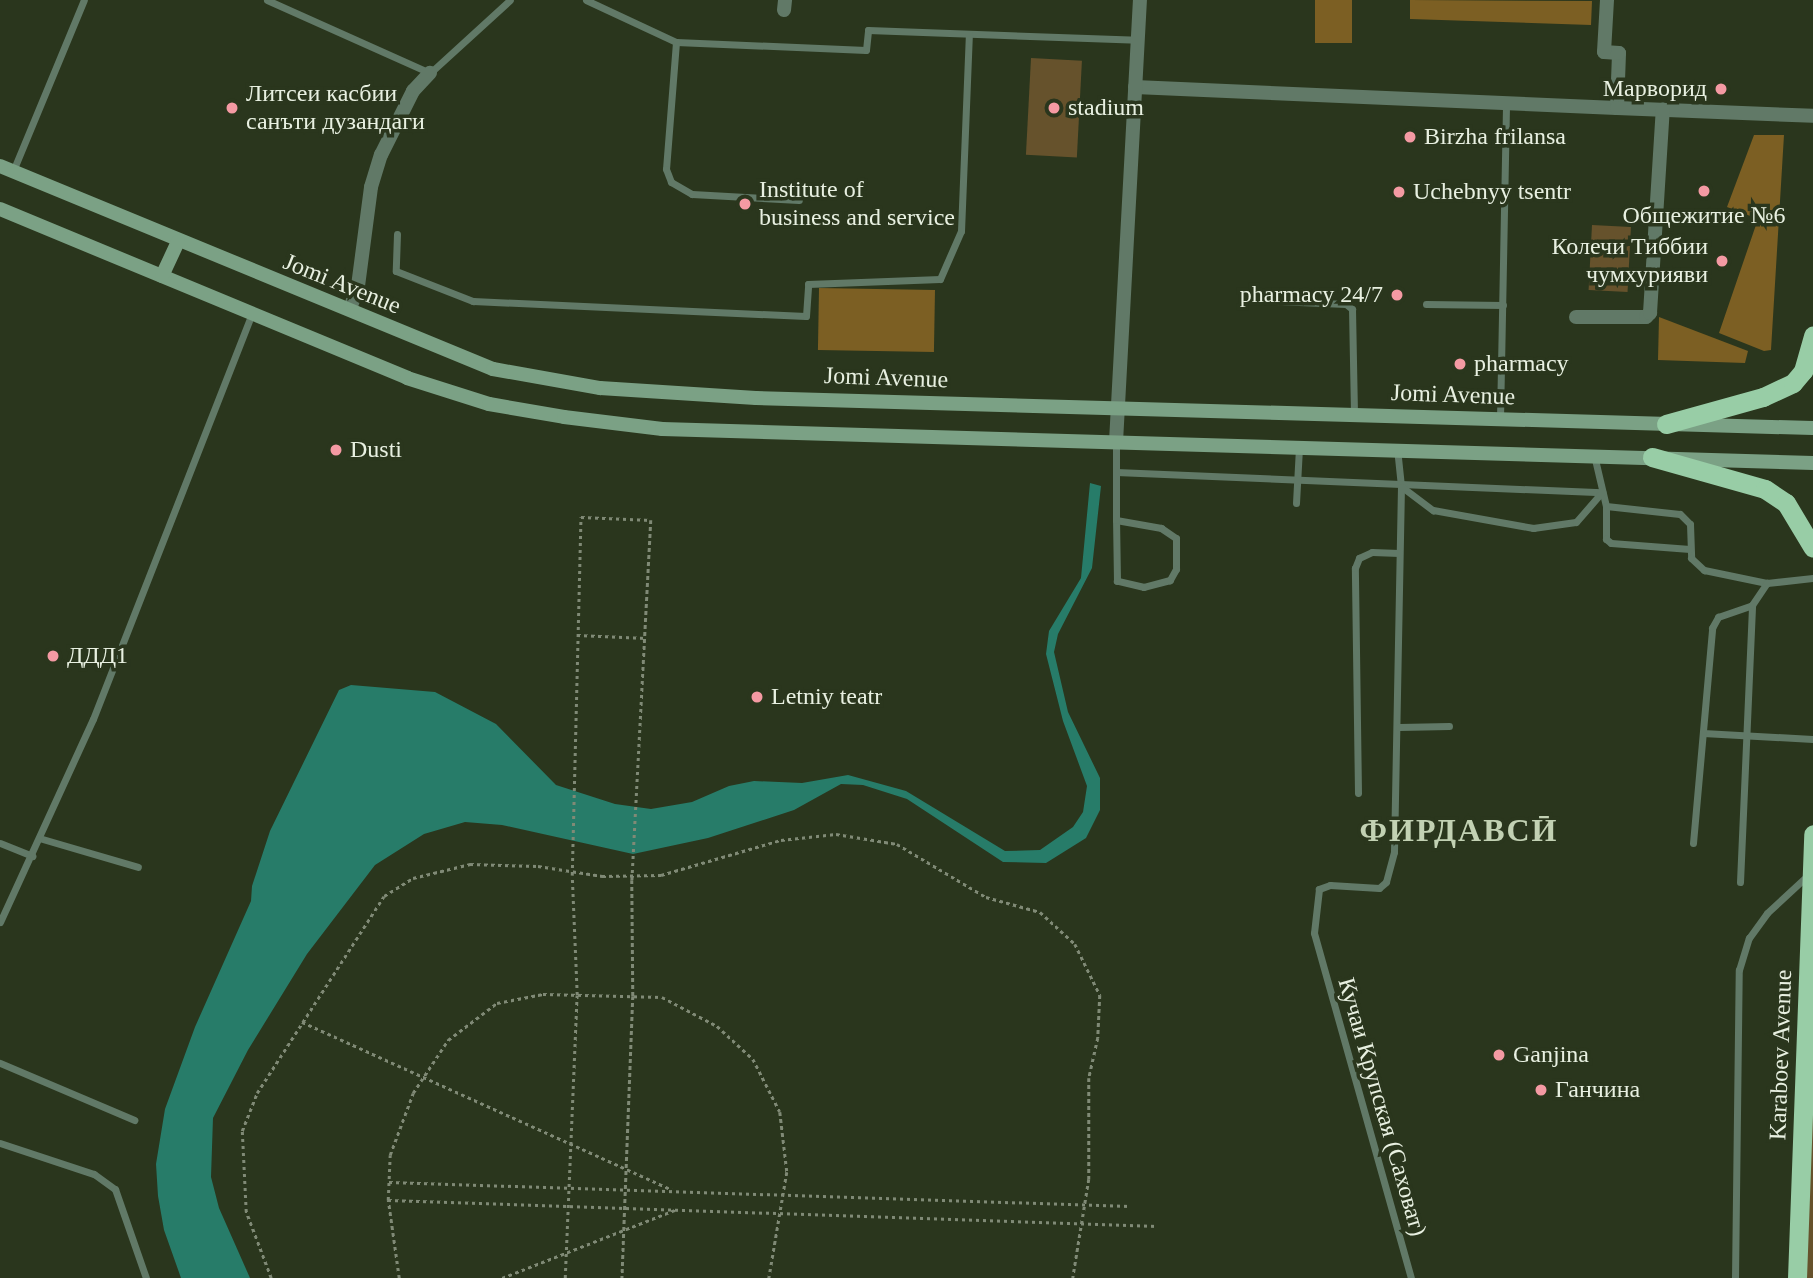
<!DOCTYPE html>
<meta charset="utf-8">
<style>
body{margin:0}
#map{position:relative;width:1813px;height:1278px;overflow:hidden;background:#2a361d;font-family:"Times New Roman",serif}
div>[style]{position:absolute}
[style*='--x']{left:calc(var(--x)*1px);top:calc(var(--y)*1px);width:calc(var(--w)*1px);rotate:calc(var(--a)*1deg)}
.green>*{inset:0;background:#66522c;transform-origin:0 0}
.forest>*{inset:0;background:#7c5f23;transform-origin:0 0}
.water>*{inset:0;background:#277c69}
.path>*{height:2.5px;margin-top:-1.25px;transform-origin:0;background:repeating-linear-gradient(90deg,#808a76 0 3.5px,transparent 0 7px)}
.service>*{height:7px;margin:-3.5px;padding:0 3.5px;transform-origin:3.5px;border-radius:3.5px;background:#617967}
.minor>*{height:14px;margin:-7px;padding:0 7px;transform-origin:7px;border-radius:7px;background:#617967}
.secondary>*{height:14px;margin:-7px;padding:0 7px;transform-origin:7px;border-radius:7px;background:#7ba185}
.trunk>*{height:19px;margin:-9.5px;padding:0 9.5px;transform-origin:9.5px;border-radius:9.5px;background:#98cda6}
.dots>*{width:19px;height:19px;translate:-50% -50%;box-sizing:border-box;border:4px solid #2a361d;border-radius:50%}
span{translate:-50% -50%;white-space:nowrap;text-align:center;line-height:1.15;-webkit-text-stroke:7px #2a361d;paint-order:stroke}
.poi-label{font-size:24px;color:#e8f0e1}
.right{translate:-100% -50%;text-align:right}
.left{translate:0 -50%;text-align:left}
.street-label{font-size:24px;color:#e8f0e1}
.district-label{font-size:32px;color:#c2d1b3;font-weight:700;letter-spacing:2px}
</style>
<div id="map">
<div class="green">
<div style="left:1031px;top:58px;width:51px;height:97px;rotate:3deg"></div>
<div style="left:1592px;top:225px;width:39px;height:65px;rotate:3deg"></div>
<div style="clip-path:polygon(1813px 1076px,1813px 1278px,1805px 1278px)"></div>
</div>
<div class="forest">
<div style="left:1315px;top:0;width:37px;height:43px"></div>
<div style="clip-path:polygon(1410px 0,1592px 1px,1591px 25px,1410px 19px)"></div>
<div style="clip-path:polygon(1754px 135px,1784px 135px,1771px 350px,1764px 351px,1719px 333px,1758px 219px,1727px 207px)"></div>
<div style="left:935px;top:290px;width:62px;height:116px;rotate:91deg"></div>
<div style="clip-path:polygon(1659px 317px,1748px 351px,1745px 363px,1658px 360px)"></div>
</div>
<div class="water">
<div style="clip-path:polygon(1090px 483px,1101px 486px,1092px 568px,1058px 634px,1054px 652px,1068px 712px,1100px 778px,1100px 810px,1086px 838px,1046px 863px,1003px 862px,907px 799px,863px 785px,841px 784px,794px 810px,708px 838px,633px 854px,502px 825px,465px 822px,424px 834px,375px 865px,307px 954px,248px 1050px,213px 1118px,211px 1177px,219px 1208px,250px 1278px,181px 1278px,164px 1230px,158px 1196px,156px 1164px,165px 1109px,195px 1027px,251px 901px,252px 886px,270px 831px,339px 690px,351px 685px,435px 692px,496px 724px,556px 785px,615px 804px,651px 809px,692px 802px,729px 786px,754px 781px,802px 783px,848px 775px,906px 791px,1005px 851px,1040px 850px,1073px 827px,1083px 812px,1087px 786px,1063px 721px,1046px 654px,1049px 631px,1081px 578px)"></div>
</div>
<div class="path">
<div style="--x:577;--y:635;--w:69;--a:2.5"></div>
<div style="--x:302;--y:1022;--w:406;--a:24.4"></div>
<div style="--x:389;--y:1182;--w:741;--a:1.86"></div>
<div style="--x:388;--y:1200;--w:770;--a:1.93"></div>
<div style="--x:271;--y:1278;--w:71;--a:-110.7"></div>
<div style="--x:246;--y:1212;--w:81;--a:-92.8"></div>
<div style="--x:242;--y:1131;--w:41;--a:-68.5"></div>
<div style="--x:257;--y:1093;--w:234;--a:-57.2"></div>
<div style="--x:384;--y:896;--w:34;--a:-32"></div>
<div style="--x:413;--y:878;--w:59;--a:-13.8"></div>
<div style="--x:470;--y:864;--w:68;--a:1.7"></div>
<div style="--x:538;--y:866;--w:65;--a:8.9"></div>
<div style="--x:602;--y:876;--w:59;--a:-1"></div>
<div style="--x:661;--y:875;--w:125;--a:-16.3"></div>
<div style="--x:781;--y:840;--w:55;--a:-6.2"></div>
<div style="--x:836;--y:834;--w:62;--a:9.3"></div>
<div style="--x:897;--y:844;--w:104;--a:30.8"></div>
<div style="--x:986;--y:897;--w:56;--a:15.5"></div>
<div style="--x:1040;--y:912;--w:47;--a:42.4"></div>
<div style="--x:1075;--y:944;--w:57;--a:63.9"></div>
<div style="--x:1100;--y:995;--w:43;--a:92.7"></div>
<div style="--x:1098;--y:1038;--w:41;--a:102.7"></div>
<div style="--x:1089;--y:1078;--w:101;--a:90"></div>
<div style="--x:1089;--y:1179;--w:100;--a:99.2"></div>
<div style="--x:399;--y:1278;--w:79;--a:-98"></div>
<div style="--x:388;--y:1200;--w:45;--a:-87.5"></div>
<div style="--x:390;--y:1155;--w:66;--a:-69.6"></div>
<div style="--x:413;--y:1093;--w:64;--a:-56.6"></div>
<div style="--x:448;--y:1040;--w:61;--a:-37.1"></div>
<div style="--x:497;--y:1003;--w:47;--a:-11.1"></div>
<div style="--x:543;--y:994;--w:119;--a:1.4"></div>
<div style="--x:662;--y:997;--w:62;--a:27.8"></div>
<div style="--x:717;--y:1026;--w:49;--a:42.5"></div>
<div style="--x:753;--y:1059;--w:59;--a:63"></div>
<div style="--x:780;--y:1112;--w:60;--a:83.3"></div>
<div style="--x:787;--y:1172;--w:108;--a:99.6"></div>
<div style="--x:502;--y:1278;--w:186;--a:-21.5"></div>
<div style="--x:565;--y:1278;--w:283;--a:-87.6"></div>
<div style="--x:577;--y:995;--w:120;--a:-92.4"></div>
<div style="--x:572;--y:875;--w:358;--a:-88.6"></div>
<div style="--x:581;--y:517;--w:70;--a:2.5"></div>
<div style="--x:651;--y:520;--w:361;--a:93"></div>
<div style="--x:632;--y:880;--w:116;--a:89.5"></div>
<div style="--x:633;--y:996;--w:282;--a:92.2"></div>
</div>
<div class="service">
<div style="--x:267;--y:0;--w:179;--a:24.1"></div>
<div style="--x:430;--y:73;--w:108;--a:-42.4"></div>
<div style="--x:586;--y:0;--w:99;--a:25"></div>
<div style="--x:676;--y:42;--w:190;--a:2.4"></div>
<div style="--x:866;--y:50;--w:20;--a:-84"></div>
<div style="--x:868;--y:30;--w:269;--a:2.1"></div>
<div style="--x:676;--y:42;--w:127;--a:94.5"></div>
<div style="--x:666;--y:169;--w:14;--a:69"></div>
<div style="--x:671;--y:182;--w:24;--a:30"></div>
<div style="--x:692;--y:194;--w:107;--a:3.2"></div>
<div style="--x:13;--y:171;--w:185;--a:-67.5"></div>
<div style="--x:397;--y:234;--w:37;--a:92"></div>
<div style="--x:396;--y:271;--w:83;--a:21.3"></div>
<div style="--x:473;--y:301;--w:333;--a:2.6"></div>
<div style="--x:806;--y:316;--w:32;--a:-86"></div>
<div style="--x:808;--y:284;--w:132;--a:-2.2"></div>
<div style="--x:940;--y:279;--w:52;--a:-66.4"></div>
<div style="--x:961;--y:231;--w:197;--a:-87.7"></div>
<div style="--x:1275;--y:301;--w:71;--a:2.4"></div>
<div style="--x:1346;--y:304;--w:8;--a:40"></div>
<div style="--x:1352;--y:309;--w:106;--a:88.9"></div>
<div style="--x:1426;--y:304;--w:77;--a:0.7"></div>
<div style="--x:1500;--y:419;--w:315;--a:-88.9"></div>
<div style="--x:1397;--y:448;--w:38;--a:84"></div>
<div style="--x:1401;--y:486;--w:366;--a:91.1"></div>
<div style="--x:1394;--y:852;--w:31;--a:105"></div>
<div style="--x:1386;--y:882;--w:9;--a:139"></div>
<div style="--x:1379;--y:888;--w:49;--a:-176.5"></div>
<div style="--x:1330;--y:885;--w:12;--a:160"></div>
<div style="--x:1319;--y:889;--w:44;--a:96.5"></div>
<div style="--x:1314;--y:933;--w:358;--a:74.3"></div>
<div style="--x:1594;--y:455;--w:52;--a:76.8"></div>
<div style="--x:1606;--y:506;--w:74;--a:6.2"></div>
<div style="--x:1680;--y:514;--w:14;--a:45"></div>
<div style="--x:1690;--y:524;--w:34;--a:88"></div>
<div style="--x:1691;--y:558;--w:18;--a:43"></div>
<div style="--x:1704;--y:570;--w:64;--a:11.7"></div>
<div style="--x:1116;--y:472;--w:486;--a:2.4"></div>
<div style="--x:1402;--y:487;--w:39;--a:37"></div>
<div style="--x:1433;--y:510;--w:102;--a:10.2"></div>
<div style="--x:1533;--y:528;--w:43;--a:-7.9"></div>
<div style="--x:1576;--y:522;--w:40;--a:-49"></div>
<div style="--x:1296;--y:503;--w:55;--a:-86.9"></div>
<div style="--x:1606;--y:506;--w:33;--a:90"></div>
<div style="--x:1606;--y:539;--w:6;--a:39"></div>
<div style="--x:1611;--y:543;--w:79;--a:4.3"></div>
<div style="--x:1116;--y:520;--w:46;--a:10.1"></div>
<div style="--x:1161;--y:528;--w:18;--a:34"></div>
<div style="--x:1176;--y:538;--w:31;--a:90"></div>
<div style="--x:1176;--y:569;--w:13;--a:119"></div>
<div style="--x:1170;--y:580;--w:27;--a:165"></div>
<div style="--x:1144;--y:587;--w:28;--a:-167"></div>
<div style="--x:1117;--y:581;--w:61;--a:-90.9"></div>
<div style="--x:1116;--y:520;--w:77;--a:-90"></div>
<div style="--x:1399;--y:727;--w:50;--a:-1.1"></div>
<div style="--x:1703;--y:733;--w:110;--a:3.1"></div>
<div style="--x:1358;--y:793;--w:225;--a:-90.8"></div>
<div style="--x:1355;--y:568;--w:11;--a:-68"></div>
<div style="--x:1359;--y:558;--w:14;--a:-25"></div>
<div style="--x:1372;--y:552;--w:27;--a:2"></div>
<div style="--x:39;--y:838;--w:103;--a:16.3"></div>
<div style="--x:0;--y:843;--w:35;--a:22"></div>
<div style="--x:1693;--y:843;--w:216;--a:-84.9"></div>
<div style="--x:1712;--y:628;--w:13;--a:-61"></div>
<div style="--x:1718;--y:617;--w:36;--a:-19"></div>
<div style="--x:1740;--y:882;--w:277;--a:-87.5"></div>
<div style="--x:1752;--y:605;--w:27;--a:-56"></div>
<div style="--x:1767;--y:583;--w:46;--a:-6.2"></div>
<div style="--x:0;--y:922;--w:223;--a:-65.4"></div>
<div style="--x:93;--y:719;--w:436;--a:-68.6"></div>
<div style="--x:0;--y:1063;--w:146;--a:23"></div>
<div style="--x:0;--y:1143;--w:99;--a:18.3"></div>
<div style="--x:94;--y:1174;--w:26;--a:36"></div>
<div style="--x:115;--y:1189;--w:94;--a:70.8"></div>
<div style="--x:1735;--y:1278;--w:308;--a:-89.3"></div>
<div style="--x:1739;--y:970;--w:34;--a:-73"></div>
<div style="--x:1749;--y:938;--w:31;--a:-54"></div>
<div style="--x:1767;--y:913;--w:56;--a:-42.8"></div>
</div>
<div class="minor">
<div style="--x:784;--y:10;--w:10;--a:-84"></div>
<div style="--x:1135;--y:87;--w:482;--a:2.5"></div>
<div style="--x:1617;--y:108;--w:55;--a:-87.9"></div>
<div style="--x:1619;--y:53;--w:15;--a:-176"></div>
<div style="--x:1604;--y:52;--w:52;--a:-86.7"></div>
<div style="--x:1617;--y:108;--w:196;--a:2.3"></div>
<div style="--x:351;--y:306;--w:21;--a:-71"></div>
<div style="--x:358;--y:286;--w:100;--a:-82.5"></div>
<div style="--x:371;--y:187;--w:34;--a:-73"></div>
<div style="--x:381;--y:155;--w:72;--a:-63.4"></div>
<div style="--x:413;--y:91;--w:25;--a:-47"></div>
<div style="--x:1576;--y:317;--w:70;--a:0"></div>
<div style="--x:1646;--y:317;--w:6;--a:-45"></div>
<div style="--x:1650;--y:313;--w:204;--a:-86.4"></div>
<div style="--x:1116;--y:442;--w:443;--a:-86.9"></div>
</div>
<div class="secondary">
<div style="--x:0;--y:166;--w:533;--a:22.38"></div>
<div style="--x:493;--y:369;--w:109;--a:10.1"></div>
<div style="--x:600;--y:388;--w:156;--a:3.7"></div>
<div style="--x:756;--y:398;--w:1057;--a:1.63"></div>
<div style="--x:0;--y:209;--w:441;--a:22.5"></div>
<div style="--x:407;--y:378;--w:86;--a:17.6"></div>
<div style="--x:489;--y:404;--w:76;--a:9.8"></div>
<div style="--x:564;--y:417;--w:99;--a:7"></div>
<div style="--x:662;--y:429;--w:1152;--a:1.69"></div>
<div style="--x:162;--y:276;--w:38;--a:-65"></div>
</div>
<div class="trunk">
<div style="--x:1666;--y:424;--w:101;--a:-15.6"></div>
<div style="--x:1763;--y:397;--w:33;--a:-25"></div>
<div style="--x:1793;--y:383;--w:16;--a:-50"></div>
<div style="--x:1803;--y:371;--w:37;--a:-74"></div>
<div style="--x:1652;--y:457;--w:117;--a:15.8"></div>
<div style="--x:1765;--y:489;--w:25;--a:34"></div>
<div style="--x:1786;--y:503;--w:52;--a:59"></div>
<div style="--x:1797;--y:1278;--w:444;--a:-87.9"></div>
</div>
<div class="dots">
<div style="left:1721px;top:89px;background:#f49aa3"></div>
<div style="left:232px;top:108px;background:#f49aa3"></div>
<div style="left:1054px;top:108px;background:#f49aa3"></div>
<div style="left:1410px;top:137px;background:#f49aa3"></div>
<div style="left:1704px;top:191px;background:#f49aa3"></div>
<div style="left:1399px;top:192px;background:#f49aa3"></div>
<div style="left:745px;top:204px;background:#f49aa3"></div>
<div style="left:1722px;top:261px;background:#f49aa3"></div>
<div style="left:1397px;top:295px;background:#f49aa3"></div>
<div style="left:1460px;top:364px;background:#f49aa3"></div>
<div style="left:336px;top:450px;background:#f49aa3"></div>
<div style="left:53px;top:656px;background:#f49aa3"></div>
<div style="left:757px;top:697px;background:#f49aa3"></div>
<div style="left:1499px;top:1055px;background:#f49aa3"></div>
<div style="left:1541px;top:1090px;background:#f49aa3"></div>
</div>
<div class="poi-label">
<span class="right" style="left:1707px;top:89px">Марворид</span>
<span class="left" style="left:246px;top:108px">Литсеи касбии<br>санъти дузандаги</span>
<span class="left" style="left:1068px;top:108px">stadium</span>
<span class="left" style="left:1424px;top:137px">Birzha frilansa</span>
<span class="left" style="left:759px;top:204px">Institute of<br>business and service</span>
<span class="left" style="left:1413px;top:192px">Uchebnyy tsentr</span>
<span style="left:1704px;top:216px">Общежитие №6</span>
<span class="right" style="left:1708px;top:261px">Колечи Тиббии<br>чумхурияви</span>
<span class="right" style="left:1383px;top:295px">pharmacy 24/7</span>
<span class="left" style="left:1474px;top:364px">pharmacy</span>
<span class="left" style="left:350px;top:450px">Dusti</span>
<span class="left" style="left:67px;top:656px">ДДД1</span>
<span class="left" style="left:771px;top:697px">Letniy teatr</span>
<span class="left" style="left:1513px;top:1055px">Ganjina</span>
<span class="left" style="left:1555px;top:1090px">Ганчина</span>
</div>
<div class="street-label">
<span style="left:342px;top:284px;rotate:22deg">Jomi Avenue</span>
<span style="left:886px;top:378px;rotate:2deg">Jomi Avenue</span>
<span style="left:1453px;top:395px;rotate:2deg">Jomi Avenue</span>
<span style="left:1781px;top:1055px;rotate:-88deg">Karaboev Avenue</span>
<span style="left:1382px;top:1107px;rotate:74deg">Кучаи Крупская (Саховат)</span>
</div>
<div class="district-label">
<span style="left:1459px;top:830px">ФИРДАВСӢ</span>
</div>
</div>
